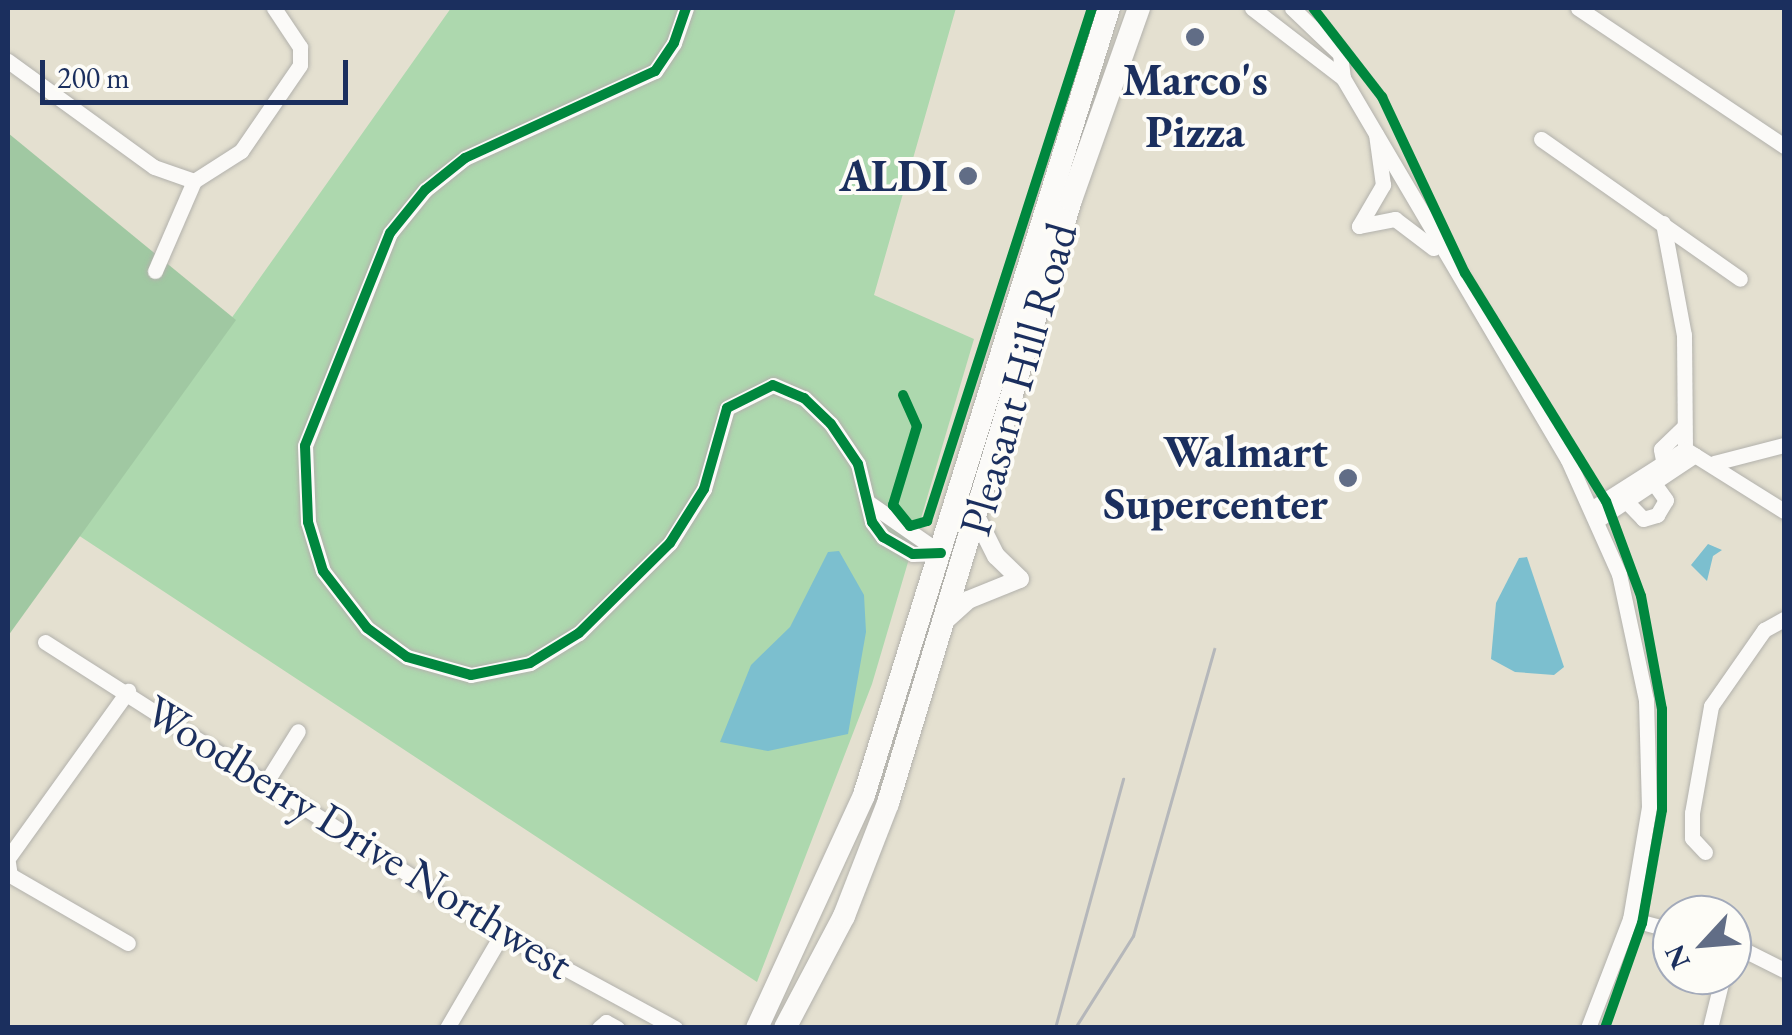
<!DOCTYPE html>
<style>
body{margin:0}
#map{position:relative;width:1792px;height:1035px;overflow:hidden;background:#e4e0d0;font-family:"EB Garamond",serif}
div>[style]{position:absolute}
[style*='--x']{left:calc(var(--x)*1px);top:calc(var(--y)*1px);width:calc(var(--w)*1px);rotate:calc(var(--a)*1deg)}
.green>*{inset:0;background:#add8ae}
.forest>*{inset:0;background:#a0c8a2}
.water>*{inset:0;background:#7cbfcf}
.roads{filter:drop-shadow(0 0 2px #b2b1ac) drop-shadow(0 0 2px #b2b1ac)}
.minor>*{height:15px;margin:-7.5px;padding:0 7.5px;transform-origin:7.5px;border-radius:7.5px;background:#fbfaf8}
.major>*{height:18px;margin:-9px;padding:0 9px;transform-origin:9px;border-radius:9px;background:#fbfaf8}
.highway>*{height:22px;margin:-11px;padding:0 11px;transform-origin:11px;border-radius:11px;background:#fbfaf8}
.rail>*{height:2.5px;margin:-1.25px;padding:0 1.25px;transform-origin:1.25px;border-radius:1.25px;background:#b5b7ba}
.cycleway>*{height:10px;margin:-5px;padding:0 5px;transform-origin:5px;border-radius:5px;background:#00873e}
.dots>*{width:28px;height:28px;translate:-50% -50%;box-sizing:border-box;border:5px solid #fdfcf7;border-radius:50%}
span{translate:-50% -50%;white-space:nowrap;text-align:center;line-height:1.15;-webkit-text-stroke:8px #fdfcf7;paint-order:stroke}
.poi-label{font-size:45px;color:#1b2f5e;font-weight:700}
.right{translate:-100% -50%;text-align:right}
.street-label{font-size:45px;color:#1b2f5e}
.frame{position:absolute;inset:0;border:10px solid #1b2f5e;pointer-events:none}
.north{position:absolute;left:1652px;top:895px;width:100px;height:100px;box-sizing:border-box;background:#fdfcf7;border:2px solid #a3aaba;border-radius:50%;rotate:244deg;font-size:28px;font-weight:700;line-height:40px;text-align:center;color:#1b2f5e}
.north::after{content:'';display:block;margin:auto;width:35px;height:45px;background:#616d86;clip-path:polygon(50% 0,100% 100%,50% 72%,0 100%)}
.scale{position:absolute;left:40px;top:60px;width:308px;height:45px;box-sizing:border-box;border:5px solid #1b2f5e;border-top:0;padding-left:12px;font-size:30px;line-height:35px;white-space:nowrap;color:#1b2f5e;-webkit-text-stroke:8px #fdfcf7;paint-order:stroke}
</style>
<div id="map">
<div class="green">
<div style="clip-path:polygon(451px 8px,956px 8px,874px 295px,974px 339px,872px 684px,757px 982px,78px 535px)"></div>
</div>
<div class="forest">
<div style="clip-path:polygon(8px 133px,236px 320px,8px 636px)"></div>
</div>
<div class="water">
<div style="clip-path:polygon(1708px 544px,1722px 550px,1713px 556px,1707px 581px,1691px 565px)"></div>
<div style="clip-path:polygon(839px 551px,864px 595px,866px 632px,848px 734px,768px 751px,720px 742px,751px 665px,790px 627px,828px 552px)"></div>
<div style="clip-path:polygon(1527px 557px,1564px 667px,1554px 675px,1515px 672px,1491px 659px,1496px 603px,1519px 558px)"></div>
</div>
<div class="roads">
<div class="minor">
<div style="--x:686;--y:8;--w:37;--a:109"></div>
<div style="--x:674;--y:43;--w:34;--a:124"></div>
<div style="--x:655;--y:71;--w:209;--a:155.4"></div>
<div style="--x:465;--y:158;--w:51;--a:141.3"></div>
<div style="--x:425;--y:190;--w:55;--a:129.1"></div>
<div style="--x:390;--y:233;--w:229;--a:111.8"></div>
<div style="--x:305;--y:446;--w:76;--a:87.7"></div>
<div style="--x:308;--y:522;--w:51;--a:73"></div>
<div style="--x:323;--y:571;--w:72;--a:52.3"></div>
<div style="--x:367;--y:628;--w:49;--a:35.9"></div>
<div style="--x:407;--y:657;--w:66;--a:15.7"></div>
<div style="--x:471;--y:675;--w:60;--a:-11.5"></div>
<div style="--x:530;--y:663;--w:57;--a:-31.5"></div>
<div style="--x:579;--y:633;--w:128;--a:-44.7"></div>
<div style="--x:670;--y:543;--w:64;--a:-57.8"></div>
<div style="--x:704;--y:489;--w:84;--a:-74.1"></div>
<div style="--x:727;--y:408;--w:51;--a:-26.6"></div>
<div style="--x:773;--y:385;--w:34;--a:23"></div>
<div style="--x:804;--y:398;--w:37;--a:44"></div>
<div style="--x:831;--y:424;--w:48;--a:56"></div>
<div style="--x:858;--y:464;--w:60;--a:76.4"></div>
<div style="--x:872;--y:522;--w:19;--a:54"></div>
<div style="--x:883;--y:537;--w:34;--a:30"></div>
<div style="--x:913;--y:554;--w:28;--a:-2"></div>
<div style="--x:1252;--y:8;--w:115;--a:37.6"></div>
<div style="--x:1292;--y:8;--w:66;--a:43.8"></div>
<div style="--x:1340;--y:54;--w:24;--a:83"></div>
<div style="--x:1343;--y:78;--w:443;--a:59.5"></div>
<div style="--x:1568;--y:460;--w:125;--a:65.9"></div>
<div style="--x:1619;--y:574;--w:129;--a:77.9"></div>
<div style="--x:1646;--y:700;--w:107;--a:88.4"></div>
<div style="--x:1649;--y:807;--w:114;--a:99.6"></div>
<div style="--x:1630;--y:919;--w:117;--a:111.1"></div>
<div style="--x:1578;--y:8;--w:248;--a:33.8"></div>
<div style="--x:8;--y:61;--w:180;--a:36"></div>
<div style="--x:154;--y:167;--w:42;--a:19.3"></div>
<div style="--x:194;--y:181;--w:56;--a:-32.6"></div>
<div style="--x:241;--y:151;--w:104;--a:-55.5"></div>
<div style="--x:300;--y:65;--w:18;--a:-90"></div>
<div style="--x:300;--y:47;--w:47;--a:-123.7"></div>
<div style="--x:1541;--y:139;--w:243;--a:35.1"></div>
<div style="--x:1663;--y:223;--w:114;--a:79.4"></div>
<div style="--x:1684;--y:335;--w:114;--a:89.5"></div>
<div style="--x:1359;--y:226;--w:37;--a:-11"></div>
<div style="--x:1395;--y:219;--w:48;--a:37.3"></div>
<div style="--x:1359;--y:226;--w:48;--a:-59.7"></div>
<div style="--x:1383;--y:185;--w:51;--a:-97.8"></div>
<div style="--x:155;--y:271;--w:98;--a:-66.6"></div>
<div style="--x:1685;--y:449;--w:117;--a:32.1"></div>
<div style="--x:1714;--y:463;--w:72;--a:-14.4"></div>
<div style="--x:1664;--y:465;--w:16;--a:-101"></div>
<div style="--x:1661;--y:449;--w:30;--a:-44"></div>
<div style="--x:1623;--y:498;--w:29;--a:46"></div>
<div style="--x:1643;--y:519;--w:15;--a:-16"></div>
<div style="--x:1657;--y:515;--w:17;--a:-59"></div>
<div style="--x:1666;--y:500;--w:26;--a:-126"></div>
<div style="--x:869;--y:503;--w:88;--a:34.8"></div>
<div style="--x:1594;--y:507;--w:108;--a:-32.5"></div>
<div style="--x:1599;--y:519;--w:115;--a:-33.7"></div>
<div style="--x:45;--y:642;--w:542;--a:32.58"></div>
<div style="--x:502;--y:934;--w:197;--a:28.5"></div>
<div style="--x:265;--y:784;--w:62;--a:-58.1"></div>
<div style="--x:1705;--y:852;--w:19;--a:-133"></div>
<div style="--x:1692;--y:838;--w:25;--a:-90"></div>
<div style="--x:1692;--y:813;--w:109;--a:-79.9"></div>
<div style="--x:1711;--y:706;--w:93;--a:-55.1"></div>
<div style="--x:1764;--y:630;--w:23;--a:-29"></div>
<div style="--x:8;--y:858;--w:206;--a:-54.3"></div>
<div style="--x:8;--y:863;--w:12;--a:81"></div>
<div style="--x:10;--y:875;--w:136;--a:30"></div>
<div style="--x:1630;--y:919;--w:43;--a:14.7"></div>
<div style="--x:1732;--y:944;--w:58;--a:26.6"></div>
<div style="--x:447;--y:1028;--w:109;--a:-59.7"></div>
<div style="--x:599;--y:1028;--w:9;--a:-41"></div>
<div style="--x:606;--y:1022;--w:13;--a:29"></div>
<div style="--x:1710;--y:1028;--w:55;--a:-76.2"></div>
</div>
<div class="major">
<div style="--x:947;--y:619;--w:28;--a:-42"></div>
<div style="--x:968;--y:600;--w:56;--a:-22"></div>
<div style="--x:1020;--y:579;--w:33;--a:-136"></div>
<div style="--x:996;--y:556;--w:42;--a:-116.6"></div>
</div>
<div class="highway">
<div style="--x:757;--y:1028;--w:256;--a:-65.3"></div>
<div style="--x:864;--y:795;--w:824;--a:-72.71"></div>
<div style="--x:785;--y:1028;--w:127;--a:-62.2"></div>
<div style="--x:844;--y:916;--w:121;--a:-68.7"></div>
<div style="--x:888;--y:803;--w:630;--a:-73.12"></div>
<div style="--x:1071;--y:200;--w:204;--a:-70.5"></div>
</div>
</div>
<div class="rail">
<div style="--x:1055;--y:1028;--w:258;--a:-74.7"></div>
<div style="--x:1075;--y:1028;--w:109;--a:-57.8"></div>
<div style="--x:1133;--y:936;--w:298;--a:-74.2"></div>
</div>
<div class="cycleway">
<div style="--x:686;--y:8;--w:37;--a:109"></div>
<div style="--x:674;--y:43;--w:34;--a:124"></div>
<div style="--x:655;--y:71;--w:209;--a:155.4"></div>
<div style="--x:465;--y:158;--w:51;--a:141.3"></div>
<div style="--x:425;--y:190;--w:55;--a:129.1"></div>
<div style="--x:390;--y:233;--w:229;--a:111.8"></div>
<div style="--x:305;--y:446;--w:76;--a:87.7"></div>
<div style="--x:308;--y:522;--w:51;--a:73"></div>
<div style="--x:323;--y:571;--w:72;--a:52.3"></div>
<div style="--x:367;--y:628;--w:49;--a:35.9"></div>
<div style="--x:407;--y:657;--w:66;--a:15.7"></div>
<div style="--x:471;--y:675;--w:60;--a:-11.5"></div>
<div style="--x:530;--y:663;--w:57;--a:-31.5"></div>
<div style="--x:579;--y:633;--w:128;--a:-44.7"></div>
<div style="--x:670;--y:543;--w:64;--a:-57.8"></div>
<div style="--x:704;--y:489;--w:84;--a:-74.1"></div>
<div style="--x:727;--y:408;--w:51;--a:-26.6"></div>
<div style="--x:773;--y:385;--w:34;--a:23"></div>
<div style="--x:804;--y:398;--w:37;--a:44"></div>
<div style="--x:831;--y:424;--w:48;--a:56"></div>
<div style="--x:858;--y:464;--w:60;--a:76.4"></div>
<div style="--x:872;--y:522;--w:19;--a:54"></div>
<div style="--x:883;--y:537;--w:34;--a:30"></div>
<div style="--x:913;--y:554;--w:28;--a:-2"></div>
<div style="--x:1313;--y:8;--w:113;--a:52.2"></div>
<div style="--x:1382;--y:97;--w:195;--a:64.8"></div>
<div style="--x:1465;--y:273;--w:268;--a:58.3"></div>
<div style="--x:1606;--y:501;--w:101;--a:69.8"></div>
<div style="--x:1641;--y:596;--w:115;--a:79.5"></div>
<div style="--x:1662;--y:709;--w:101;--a:90"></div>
<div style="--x:1662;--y:810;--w:115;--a:100"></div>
<div style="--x:1642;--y:923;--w:111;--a:109.4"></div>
<div style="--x:903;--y:395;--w:34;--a:66"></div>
<div style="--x:917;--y:426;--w:83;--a:106.9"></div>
<div style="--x:893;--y:505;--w:27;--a:51"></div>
<div style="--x:910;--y:526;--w:18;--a:-16"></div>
<div style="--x:927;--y:521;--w:539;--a:-72.17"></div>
</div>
<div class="dots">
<div style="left:1195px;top:37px;background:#616d86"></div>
<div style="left:968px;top:176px;background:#616d86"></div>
<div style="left:1348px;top:478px;background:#616d86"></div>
</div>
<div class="poi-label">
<span style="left:1195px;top:106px">Marco's<br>Pizza</span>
<span class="right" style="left:948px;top:176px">ALDI</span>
<span class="right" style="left:1328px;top:478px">Walmart<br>Supercenter</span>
</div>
<div class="street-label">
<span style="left:1018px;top:379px;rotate:-74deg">Pleasant Hill Road</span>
<span style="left:359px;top:837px;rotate:32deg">Woodberry Drive Northwest</span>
</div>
<div class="frame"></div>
<div class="north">N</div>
<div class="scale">200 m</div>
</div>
